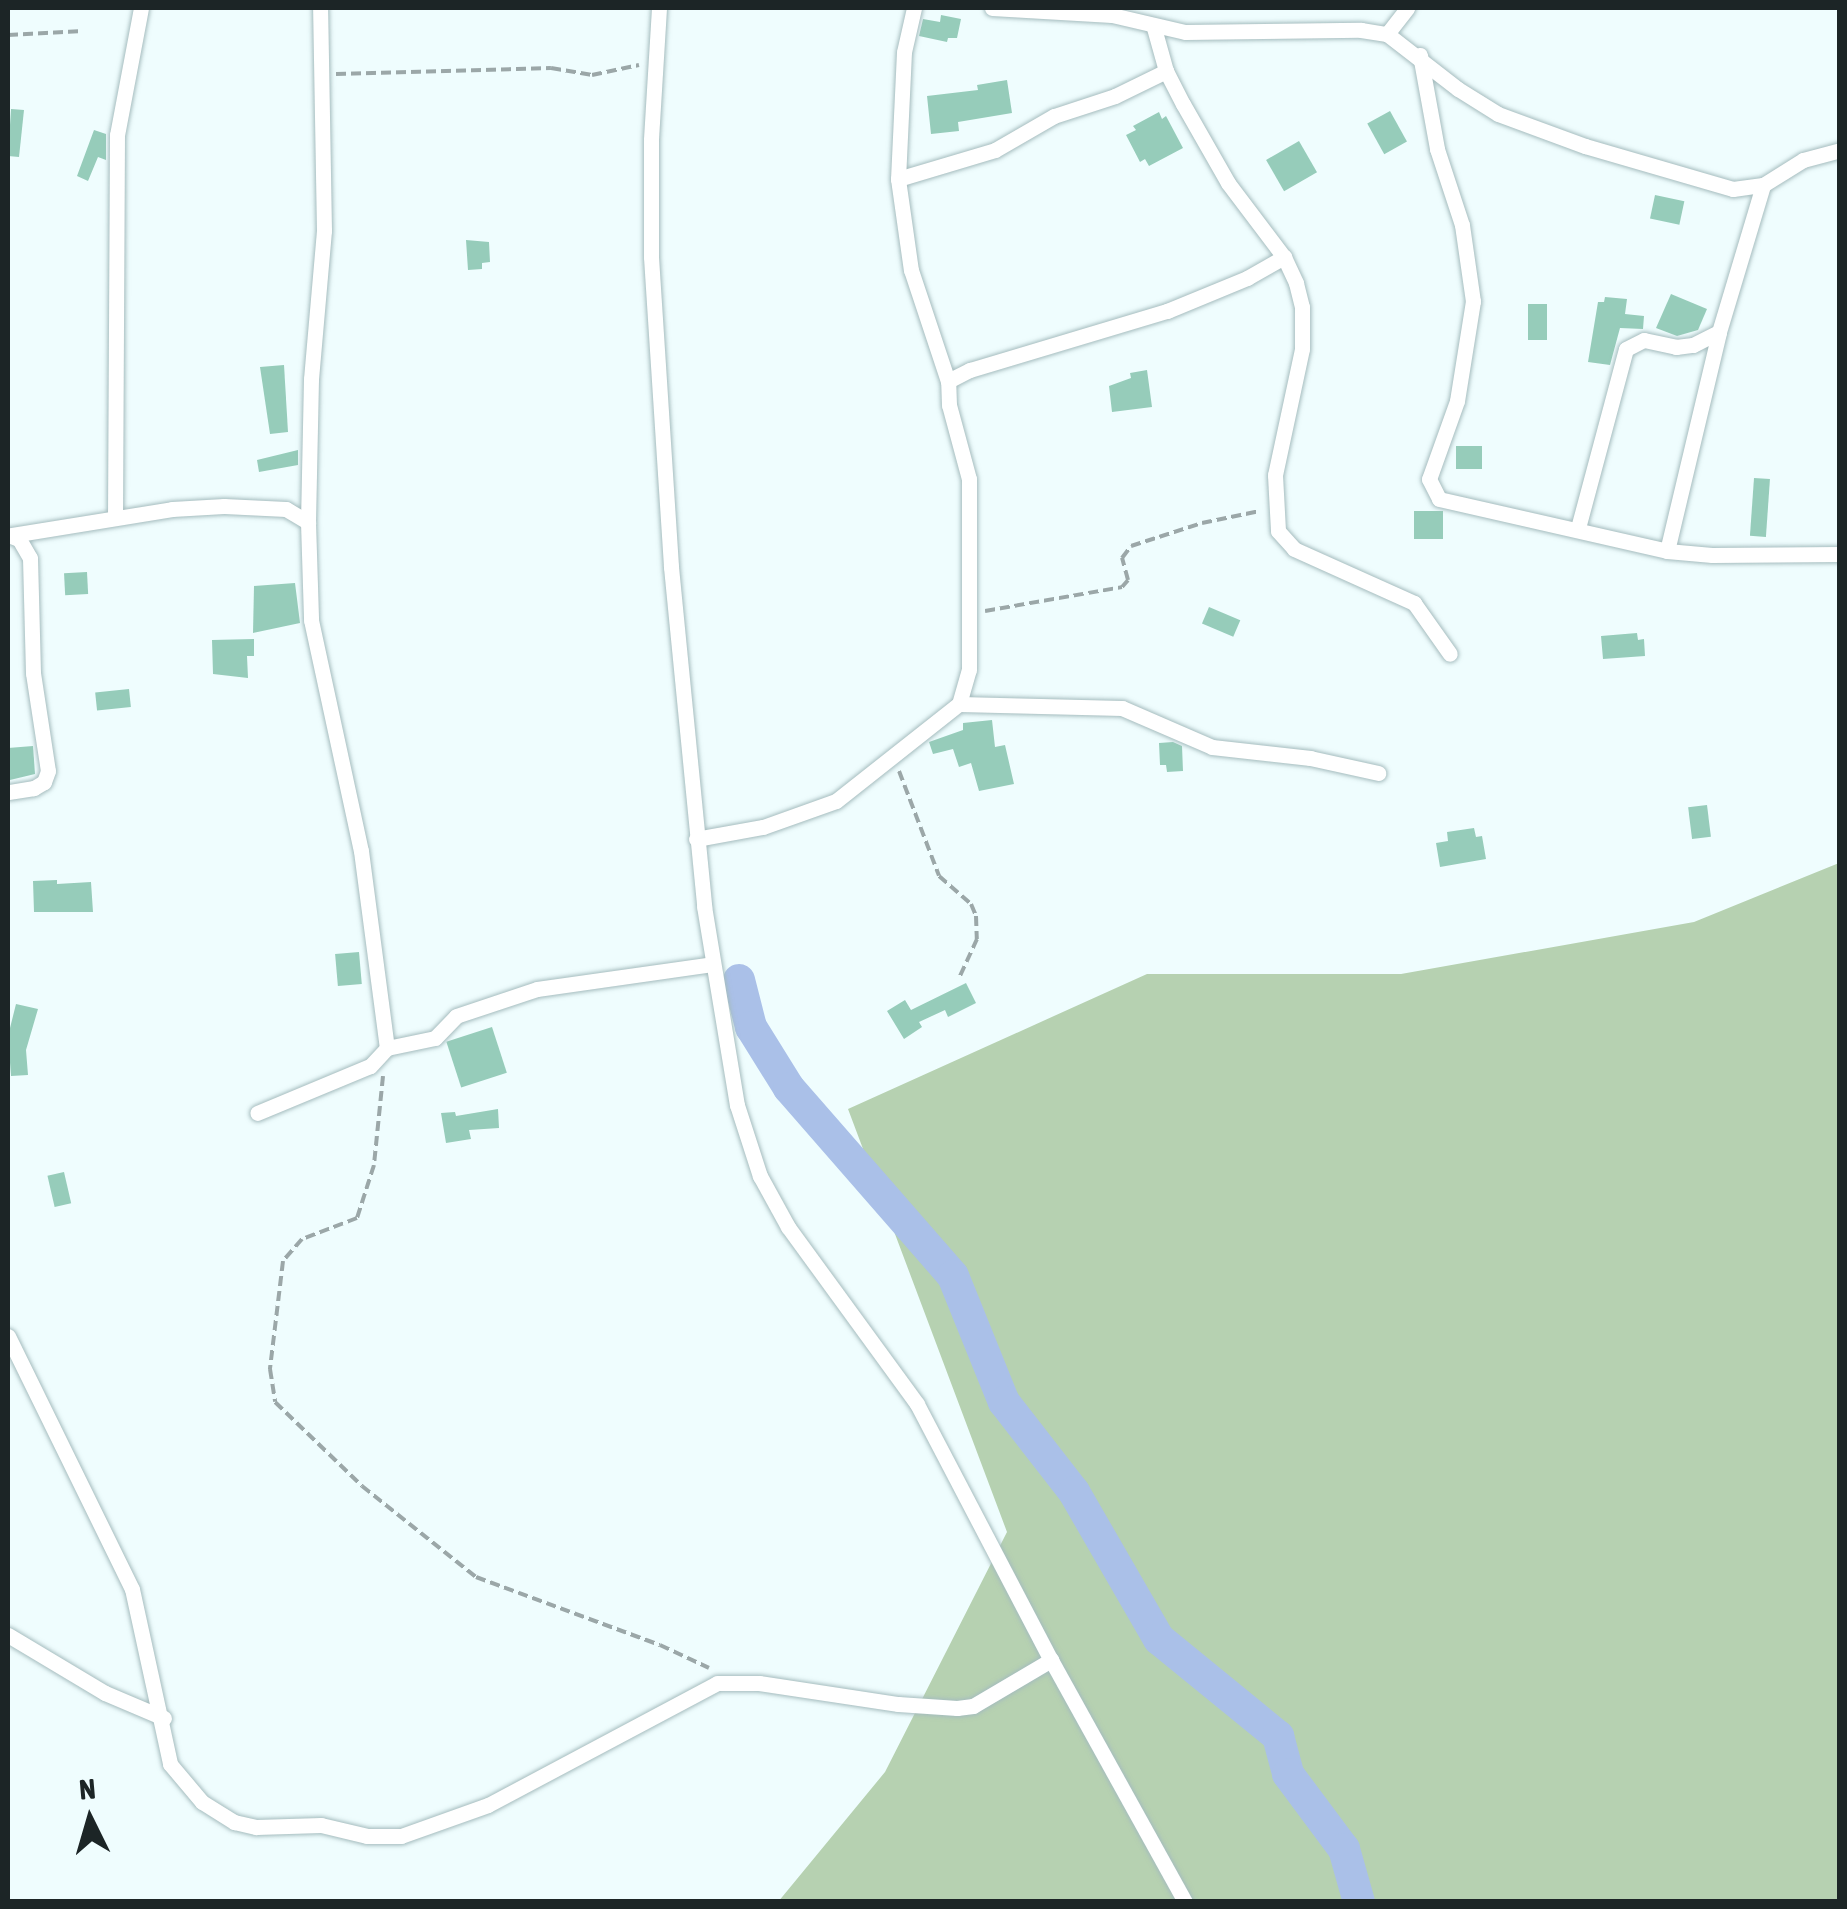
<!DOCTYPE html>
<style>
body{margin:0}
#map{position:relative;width:1847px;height:1909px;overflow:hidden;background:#effdfe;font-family:"Asap Condensed",sans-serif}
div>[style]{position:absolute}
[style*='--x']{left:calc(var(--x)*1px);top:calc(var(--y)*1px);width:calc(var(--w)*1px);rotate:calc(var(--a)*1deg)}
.green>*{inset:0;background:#b6d1b1}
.river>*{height:32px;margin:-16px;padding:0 16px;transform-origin:16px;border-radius:16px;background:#aac0e8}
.building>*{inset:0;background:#96ccba;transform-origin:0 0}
.path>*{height:4px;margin-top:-2px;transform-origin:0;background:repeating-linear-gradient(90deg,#9ba7a8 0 10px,transparent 0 15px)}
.roads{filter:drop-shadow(0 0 2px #a5bcbe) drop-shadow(0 0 2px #a5bcbe)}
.street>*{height:15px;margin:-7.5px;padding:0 7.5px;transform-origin:7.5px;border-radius:7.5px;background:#fff}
span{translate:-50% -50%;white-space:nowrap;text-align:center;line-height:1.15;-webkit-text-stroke:8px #effdfe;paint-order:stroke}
.frame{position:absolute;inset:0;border:10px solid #1c2526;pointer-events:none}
.north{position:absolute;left:40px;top:1769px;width:100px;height:100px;-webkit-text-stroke:8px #effdfe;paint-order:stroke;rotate:355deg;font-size:28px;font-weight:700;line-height:40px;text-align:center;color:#1c2526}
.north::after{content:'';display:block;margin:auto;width:35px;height:45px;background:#1c2526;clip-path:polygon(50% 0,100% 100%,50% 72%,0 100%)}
</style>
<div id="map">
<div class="green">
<div style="clip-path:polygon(1839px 863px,1839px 1901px,778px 1902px,885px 1772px,1007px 1532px,848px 1109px,1147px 974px,1401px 974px,1694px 922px)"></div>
</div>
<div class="river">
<div style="--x:739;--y:980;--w:49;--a:75.7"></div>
<div style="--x:751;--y:1027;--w:72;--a:58.1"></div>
<div style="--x:789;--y:1088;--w:249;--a:48.9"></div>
<div style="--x:953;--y:1276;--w:136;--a:68"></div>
<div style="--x:1004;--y:1402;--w:114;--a:52.1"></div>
<div style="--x:1074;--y:1492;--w:170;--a:60"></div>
<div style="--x:1159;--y:1639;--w:154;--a:39.2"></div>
<div style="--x:1278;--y:1736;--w:39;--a:75"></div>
<div style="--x:1288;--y:1774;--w:94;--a:53.3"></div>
<div style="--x:1344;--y:1849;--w:55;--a:74.2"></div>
</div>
<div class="building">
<div style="clip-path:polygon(941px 15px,961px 19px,957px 38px,948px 38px,947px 42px,919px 36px,923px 19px,940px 22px)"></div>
<div style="clip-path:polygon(1007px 80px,1012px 113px,958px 122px,959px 131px,931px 134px,927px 96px,978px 90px,977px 85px)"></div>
<div style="clip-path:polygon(11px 109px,24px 110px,19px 157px,8px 156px)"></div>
<div style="left:1390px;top:111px;width:35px;height:26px;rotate:61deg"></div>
<div style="clip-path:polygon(1159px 112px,1162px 119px,1166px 116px,1183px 148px,1149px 166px,1145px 159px,1140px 162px,1126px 135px,1136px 130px,1133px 126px)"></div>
<div style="clip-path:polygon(94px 130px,106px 134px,106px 160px,98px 157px,88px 181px,77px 176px)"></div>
<div style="left:1299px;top:141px;width:36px;height:38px;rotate:60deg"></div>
<div style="left:1655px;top:195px;width:30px;height:24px;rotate:12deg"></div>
<div style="clip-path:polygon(466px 240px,489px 242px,490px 262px,482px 263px,482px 269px,468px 270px)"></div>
<div style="clip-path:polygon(1671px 294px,1707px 309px,1698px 330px,1677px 336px,1656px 328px)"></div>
<div style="clip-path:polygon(1605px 297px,1627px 299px,1625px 314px,1644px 316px,1643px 329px,1620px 328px,1610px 365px,1588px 362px,1598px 302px,1604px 302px)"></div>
<div style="left:1528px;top:304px;width:19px;height:36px"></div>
<div style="clip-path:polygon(284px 365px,288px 432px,270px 434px,260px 367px)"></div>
<div style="clip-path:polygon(1147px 370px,1152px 407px,1112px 412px,1109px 386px,1131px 378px,1130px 373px)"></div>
<div style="left:1482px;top:446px;width:23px;height:26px;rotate:90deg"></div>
<div style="clip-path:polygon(298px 450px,298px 465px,259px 472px,257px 460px)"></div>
<div style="left:1754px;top:478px;width:16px;height:58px;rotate:4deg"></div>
<div style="left:1414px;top:511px;width:29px;height:28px"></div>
<div style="left:87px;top:572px;width:22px;height:23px;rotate:87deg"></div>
<div style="clip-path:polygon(295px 583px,300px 623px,253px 633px,254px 586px)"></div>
<div style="left:1209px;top:607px;width:34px;height:18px;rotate:23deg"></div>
<div style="clip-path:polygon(1637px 633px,1638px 640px,1644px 639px,1645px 656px,1603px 659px,1601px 636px)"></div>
<div style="clip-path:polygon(254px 639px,254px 656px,247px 656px,248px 678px,213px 674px,212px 640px)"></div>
<div style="left:129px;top:689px;width:18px;height:34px;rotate:84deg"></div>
<div style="clip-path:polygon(992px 720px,995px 747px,1005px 745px,1014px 784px,979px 791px,971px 763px,959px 767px,953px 749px,933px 754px,929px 742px,963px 730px,963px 723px)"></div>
<div style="clip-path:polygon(1173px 742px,1182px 746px,1183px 771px,1167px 772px,1166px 765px,1160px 765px,1159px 743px)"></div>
<div style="clip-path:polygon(33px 746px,35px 774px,10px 780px,8px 748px)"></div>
<div style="left:1707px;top:805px;width:32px;height:19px;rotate:83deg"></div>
<div style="clip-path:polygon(1474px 828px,1476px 837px,1482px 836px,1486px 859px,1440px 867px,1436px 843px,1448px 841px,1447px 832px)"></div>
<div style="clip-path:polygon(57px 880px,57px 884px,91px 882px,93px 912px,34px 912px,33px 881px)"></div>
<div style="left:359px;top:952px;width:32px;height:24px;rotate:85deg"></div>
<div style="clip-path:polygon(966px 983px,976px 1003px,948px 1017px,945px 1010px,919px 1022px,922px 1027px,904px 1039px,887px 1011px,905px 1000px,911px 1010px)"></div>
<div style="clip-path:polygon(16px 1004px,38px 1009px,26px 1050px,28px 1075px,11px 1076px,8px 1036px)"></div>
<div style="left:492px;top:1027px;width:48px;height:48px;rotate:72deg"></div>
<div style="clip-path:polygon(498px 1109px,499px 1128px,469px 1130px,471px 1139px,446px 1143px,441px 1113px,455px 1112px,456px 1116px)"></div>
<div style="left:64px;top:1172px;width:32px;height:17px;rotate:77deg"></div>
</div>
<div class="path">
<div style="--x:8;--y:35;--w:75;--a:-3.1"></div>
<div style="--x:336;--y:74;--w:215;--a:-1.6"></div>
<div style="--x:551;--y:68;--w:42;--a:9.7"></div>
<div style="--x:592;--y:75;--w:48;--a:-12"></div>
<div style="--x:985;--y:611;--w:139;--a:-9.9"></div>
<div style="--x:1122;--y:587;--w:9;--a:-49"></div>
<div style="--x:1128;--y:580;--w:23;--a:-105"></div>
<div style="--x:1122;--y:558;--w:15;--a:-53"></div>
<div style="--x:1131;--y:546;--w:75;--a:-17.9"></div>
<div style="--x:1202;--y:523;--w:59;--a:-11.7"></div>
<div style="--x:899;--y:771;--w:112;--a:69.1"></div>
<div style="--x:939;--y:876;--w:43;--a:41.2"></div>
<div style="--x:971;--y:904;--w:13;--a:67"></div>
<div style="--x:976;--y:916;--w:23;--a:88"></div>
<div style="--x:977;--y:939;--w:41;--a:114.7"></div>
<div style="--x:383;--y:1076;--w:89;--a:95.8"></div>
<div style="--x:374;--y:1165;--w:56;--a:107.8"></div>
<div style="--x:357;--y:1218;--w:59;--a:159.1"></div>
<div style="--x:302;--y:1239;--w:29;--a:131"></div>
<div style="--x:283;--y:1261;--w:109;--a:96.9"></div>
<div style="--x:270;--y:1369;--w:33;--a:81"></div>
<div style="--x:275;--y:1402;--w:121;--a:44"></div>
<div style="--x:362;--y:1486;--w:146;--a:38.6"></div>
<div style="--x:476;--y:1577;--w:196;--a:20.3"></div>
<div style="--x:660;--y:1645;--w:54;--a:25.1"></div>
</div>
<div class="roads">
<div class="street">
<div style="--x:659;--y:8;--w:132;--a:93.5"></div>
<div style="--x:651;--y:140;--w:117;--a:90"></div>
<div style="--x:651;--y:257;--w:311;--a:86.3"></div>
<div style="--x:671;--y:567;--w:341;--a:84.4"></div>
<div style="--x:704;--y:906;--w:202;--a:80.6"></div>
<div style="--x:737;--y:1105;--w:75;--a:72.1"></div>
<div style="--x:760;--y:1176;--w:58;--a:61.2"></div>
<div style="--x:788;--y:1227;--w:219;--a:53.9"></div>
<div style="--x:917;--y:1404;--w:289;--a:62.4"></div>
<div style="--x:1051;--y:1660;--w:277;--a:61"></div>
<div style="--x:914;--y:8;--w:45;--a:102.8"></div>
<div style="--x:904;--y:52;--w:127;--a:92.7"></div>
<div style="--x:898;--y:179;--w:92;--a:81.9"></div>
<div style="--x:911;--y:270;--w:117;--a:71.6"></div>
<div style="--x:992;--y:8;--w:120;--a:3.3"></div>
<div style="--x:1112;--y:15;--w:75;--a:13.1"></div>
<div style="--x:1185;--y:32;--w:176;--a:-0.7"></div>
<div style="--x:1361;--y:30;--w:26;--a:9"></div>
<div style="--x:1387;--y:34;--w:90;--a:37.8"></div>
<div style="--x:1458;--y:89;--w:47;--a:32"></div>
<div style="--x:1498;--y:114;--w:93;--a:20.2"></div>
<div style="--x:1585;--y:146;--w:154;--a:16.2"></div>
<div style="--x:1733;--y:189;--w:30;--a:-8"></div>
<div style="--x:1763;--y:185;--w:47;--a:-32"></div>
<div style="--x:1803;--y:160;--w:38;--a:-15"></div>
<div style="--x:1154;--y:28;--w:45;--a:74.4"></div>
<div style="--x:1166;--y:71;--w:37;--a:63"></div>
<div style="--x:1183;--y:104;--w:91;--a:60.3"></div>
<div style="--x:1228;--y:183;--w:93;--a:52.9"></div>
<div style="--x:1284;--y:257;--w:29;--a:65"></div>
<div style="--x:1296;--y:283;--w:25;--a:76"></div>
<div style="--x:1302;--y:307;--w:42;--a:90"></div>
<div style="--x:1302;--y:349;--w:129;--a:102.1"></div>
<div style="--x:1275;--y:475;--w:56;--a:86.9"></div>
<div style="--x:1278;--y:531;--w:24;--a:48"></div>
<div style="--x:1294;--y:549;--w:132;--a:24.2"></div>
<div style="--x:1414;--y:603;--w:62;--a:54.8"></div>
<div style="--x:1387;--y:34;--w:33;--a:-52"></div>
<div style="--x:1420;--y:55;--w:96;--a:79.7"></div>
<div style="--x:1437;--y:149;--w:80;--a:71.8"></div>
<div style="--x:1462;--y:225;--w:77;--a:81.8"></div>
<div style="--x:1473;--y:301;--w:101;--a:99.1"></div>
<div style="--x:1457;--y:401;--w:83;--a:109.7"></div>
<div style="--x:1429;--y:479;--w:22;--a:63"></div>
<div style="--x:1439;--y:499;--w:234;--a:12.8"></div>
<div style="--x:1667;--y:551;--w:45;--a:5.1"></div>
<div style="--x:1712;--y:555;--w:128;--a:-0.4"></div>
<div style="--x:898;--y:179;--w:101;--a:-16.6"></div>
<div style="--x:995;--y:150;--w:68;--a:-30"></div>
<div style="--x:1054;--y:116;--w:64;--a:-18.2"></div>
<div style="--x:1115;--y:96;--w:57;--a:-26.1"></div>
<div style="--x:115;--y:517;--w:382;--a:-89.7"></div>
<div style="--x:117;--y:135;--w:129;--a:-79.3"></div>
<div style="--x:308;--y:522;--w:143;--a:-88.8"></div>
<div style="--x:311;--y:379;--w:149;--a:-85"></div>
<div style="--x:324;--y:231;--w:223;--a:-91"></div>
<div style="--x:1578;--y:528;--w:185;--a:-75"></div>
<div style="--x:1626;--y:349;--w:20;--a:-27"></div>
<div style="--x:1644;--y:340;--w:33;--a:12"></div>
<div style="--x:1676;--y:347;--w:17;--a:-7"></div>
<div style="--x:1693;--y:345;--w:29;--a:-27"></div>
<div style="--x:8;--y:535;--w:12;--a:20"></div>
<div style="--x:19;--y:539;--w:22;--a:60"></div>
<div style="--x:30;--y:558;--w:115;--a:88.5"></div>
<div style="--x:33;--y:673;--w:99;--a:81.3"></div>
<div style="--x:48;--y:771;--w:12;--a:110"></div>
<div style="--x:44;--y:782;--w:12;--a:149"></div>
<div style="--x:34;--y:788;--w:26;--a:171"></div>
<div style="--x:12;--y:535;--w:162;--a:-9.2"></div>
<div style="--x:172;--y:509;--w:52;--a:-3.3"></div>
<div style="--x:224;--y:506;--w:62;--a:2.8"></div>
<div style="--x:286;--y:509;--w:26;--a:31"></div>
<div style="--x:308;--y:522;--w:98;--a:88.2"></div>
<div style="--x:311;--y:620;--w:236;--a:77.8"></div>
<div style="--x:361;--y:851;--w:199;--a:82.5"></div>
<div style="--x:387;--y:1048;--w:25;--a:133"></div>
<div style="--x:370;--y:1066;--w:122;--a:157.4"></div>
<div style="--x:1667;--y:551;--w:225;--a:-76.6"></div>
<div style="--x:1719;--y:332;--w:153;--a:-73.3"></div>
<div style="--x:959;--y:704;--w:163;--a:1.4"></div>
<div style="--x:1122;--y:708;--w:98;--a:23.4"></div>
<div style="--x:1212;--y:747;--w:99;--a:6.4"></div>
<div style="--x:1310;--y:758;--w:70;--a:12.4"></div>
<div style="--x:696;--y:839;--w:68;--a:-10.2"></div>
<div style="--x:763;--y:827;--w:77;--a:-19.6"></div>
<div style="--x:836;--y:801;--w:157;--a:-38.3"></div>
<div style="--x:959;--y:704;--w:35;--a:-74"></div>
<div style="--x:969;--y:670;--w:191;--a:-90"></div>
<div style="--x:969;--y:479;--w:77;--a:-105.1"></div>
<div style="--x:949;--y:405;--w:24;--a:-92"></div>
<div style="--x:948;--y:381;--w:25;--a:-27"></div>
<div style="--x:970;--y:370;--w:206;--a:-16.7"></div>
<div style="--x:1167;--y:311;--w:87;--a:-22.4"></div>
<div style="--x:1247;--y:278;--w:43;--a:-29.6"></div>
<div style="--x:387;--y:1048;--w:49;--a:-11.8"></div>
<div style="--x:435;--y:1038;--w:30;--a:-46"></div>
<div style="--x:456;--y:1016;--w:85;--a:-18.4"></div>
<div style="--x:537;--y:989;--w:177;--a:-8.1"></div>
<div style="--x:8;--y:1336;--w:282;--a:63.9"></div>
<div style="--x:132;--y:1589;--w:179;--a:77.7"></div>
<div style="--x:170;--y:1764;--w:50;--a:49.9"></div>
<div style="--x:202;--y:1802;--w:38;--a:32"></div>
<div style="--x:234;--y:1822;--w:23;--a:13"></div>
<div style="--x:256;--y:1827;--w:65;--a:-1.8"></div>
<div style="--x:321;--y:1825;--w:47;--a:13.4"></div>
<div style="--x:367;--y:1836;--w:34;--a:0"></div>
<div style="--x:401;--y:1836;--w:92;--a:-19.6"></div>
<div style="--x:488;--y:1805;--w:259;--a:-28"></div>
<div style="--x:717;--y:1683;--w:42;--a:0"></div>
<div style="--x:759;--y:1683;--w:141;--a:8.6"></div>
<div style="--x:898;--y:1704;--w:59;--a:3.9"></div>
<div style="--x:957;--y:1708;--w:16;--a:-7"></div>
<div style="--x:973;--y:1706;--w:91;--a:-30.5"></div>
<div style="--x:8;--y:1635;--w:113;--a:30.9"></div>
<div style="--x:105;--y:1693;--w:64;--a:23"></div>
</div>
</div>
<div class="frame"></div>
<div class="north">N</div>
</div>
